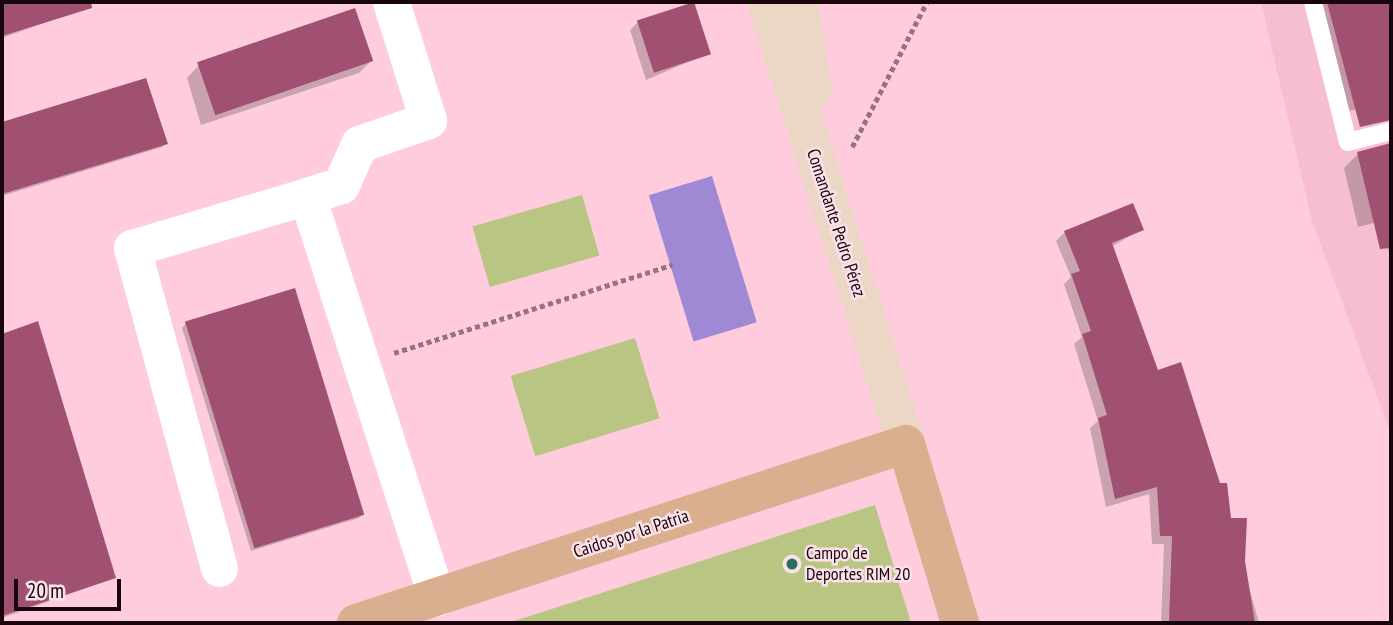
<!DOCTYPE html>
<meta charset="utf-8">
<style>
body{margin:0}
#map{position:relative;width:1393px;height:625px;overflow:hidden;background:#feccdc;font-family:"PT Sans Narrow",sans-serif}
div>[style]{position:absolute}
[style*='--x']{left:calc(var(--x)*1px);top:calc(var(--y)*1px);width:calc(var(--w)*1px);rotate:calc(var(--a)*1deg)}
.built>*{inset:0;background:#f7bed1}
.green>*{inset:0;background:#b9c583;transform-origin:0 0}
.water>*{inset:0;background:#9f88d4;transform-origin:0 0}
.shadow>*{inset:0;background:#0003}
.building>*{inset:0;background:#a05070;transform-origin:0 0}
.path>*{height:4.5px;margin-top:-2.25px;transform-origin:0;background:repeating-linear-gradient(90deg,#97737f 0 5px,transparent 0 8.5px)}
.service>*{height:18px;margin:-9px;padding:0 9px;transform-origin:9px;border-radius:9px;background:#fff}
.minor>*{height:37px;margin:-18.5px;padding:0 18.5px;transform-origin:18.5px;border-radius:18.5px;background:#fff}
.secondary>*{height:38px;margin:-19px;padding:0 19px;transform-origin:19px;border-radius:19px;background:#ecd7c7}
.primary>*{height:38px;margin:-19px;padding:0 19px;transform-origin:19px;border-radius:19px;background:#d9af8f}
.dots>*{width:19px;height:19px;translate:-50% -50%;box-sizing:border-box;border:4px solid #fbe1e9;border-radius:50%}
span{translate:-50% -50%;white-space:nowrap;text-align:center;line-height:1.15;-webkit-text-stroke:5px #fbe1e9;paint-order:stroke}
.street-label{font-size:18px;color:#19060d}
.poi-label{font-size:18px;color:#19060d}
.left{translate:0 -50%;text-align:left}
.frame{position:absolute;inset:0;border:4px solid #19060d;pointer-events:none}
.scale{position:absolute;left:14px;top:579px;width:107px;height:32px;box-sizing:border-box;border:4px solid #19060d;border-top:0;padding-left:9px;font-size:21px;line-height:24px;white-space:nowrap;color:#19060d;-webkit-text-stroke:5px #fbe1e9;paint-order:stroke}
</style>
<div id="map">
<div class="built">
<div style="clip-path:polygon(1261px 2px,1391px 2px,1391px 434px,1312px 221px)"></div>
</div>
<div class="green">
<div style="left:582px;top:195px;width:63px;height:114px;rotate:74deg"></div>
<div style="left:635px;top:338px;width:84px;height:130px;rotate:73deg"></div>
<div style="clip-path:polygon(875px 505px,911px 623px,508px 623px)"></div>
</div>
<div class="water">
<div style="left:712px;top:176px;width:153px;height:66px;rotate:73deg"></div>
</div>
<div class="shadow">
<div style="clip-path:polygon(2px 2px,65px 2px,69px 14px,2px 38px)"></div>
<div style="clip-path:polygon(1310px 2px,1391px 2px,1391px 100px,1338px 114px)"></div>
<div style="clip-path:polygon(638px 22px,709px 53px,646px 80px,630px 30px)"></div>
<div style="clip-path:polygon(371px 61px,359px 73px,201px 125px,187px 78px,199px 65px)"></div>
<div style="clip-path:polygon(144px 80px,166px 143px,162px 147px,2px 196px,2px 124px)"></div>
<div style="clip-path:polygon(1391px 146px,1391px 262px,1382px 221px,1358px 227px,1344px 168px,1358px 154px)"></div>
<div style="clip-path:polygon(1142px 229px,1111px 247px,1157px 372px,1230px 520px,1259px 623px,1161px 623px,1164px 544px,1152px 544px,1149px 494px,1106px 507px,1090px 428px,1098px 421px,1074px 344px,1082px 337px,1064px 284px,1071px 277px,1056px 241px,1065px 232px)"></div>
<div style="clip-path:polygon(186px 323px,363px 514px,359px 518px,251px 551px,182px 328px)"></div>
<div style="clip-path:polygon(37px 324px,114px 578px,2px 618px,2px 335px)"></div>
</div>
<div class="building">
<div style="clip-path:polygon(2px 2px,91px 2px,92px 8px,2px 36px)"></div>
<div style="left:694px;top:2px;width:55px;height:60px;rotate:72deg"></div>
<div style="clip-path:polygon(1327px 2px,1391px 2px,1391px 120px,1360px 127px)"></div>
<div style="left:355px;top:8px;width:56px;height:167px;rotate:71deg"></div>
<div style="clip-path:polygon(146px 78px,168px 144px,2px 194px,2px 122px)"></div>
<div style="clip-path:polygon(1391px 143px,1391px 248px,1380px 249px,1357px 152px)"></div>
<div style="clip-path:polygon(1133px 203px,1144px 230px,1112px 243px,1158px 370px,1181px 362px,1220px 483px,1227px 483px,1231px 518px,1247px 518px,1245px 561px,1255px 623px,1169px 623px,1172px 536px,1160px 536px,1157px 487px,1115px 499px,1098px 418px,1107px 415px,1082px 334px,1091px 331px,1071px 274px,1080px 271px,1064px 231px)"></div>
<div style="left:295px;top:288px;width:237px;height:115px;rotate:73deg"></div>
<div style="clip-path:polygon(38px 321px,116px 578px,2px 616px,2px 334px)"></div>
</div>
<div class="path">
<div style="--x:852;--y:147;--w:163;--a:-62.7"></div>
<div style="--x:394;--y:353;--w:292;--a:-17.6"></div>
</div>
<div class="service">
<div style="--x:1313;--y:2;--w:144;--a:76"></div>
<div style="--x:1348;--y:142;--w:44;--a:-14.3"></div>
</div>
<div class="minor">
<div style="--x:391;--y:2;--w:124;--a:72.6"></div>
<div style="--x:428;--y:120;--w:73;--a:160.8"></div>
<div style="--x:359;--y:144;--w:45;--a:113.7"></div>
<div style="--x:341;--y:185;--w:36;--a:162"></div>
<div style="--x:307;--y:196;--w:422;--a:72.1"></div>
<div style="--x:219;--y:568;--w:332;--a:-105.2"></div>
<div style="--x:132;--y:248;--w:183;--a:-16.5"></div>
</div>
<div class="secondary">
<div style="--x:766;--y:2;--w:464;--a:72.4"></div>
<div style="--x:799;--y:2;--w:89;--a:81"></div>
</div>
<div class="primary">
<div style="--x:356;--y:623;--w:578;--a:-18.03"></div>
<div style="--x:906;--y:444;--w:187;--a:73.2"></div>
</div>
<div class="dots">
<div style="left:792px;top:564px;background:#2c6f61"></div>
</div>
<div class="street-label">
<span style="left:836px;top:223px;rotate:72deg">Comandante Pedro Pérez</span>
<span style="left:631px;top:534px;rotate:-18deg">Caidos por la Patria</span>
</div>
<div class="poi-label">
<span class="left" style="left:806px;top:564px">Campo de<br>Deportes RIM 20</span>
</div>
<div class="frame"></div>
<div class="scale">20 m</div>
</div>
